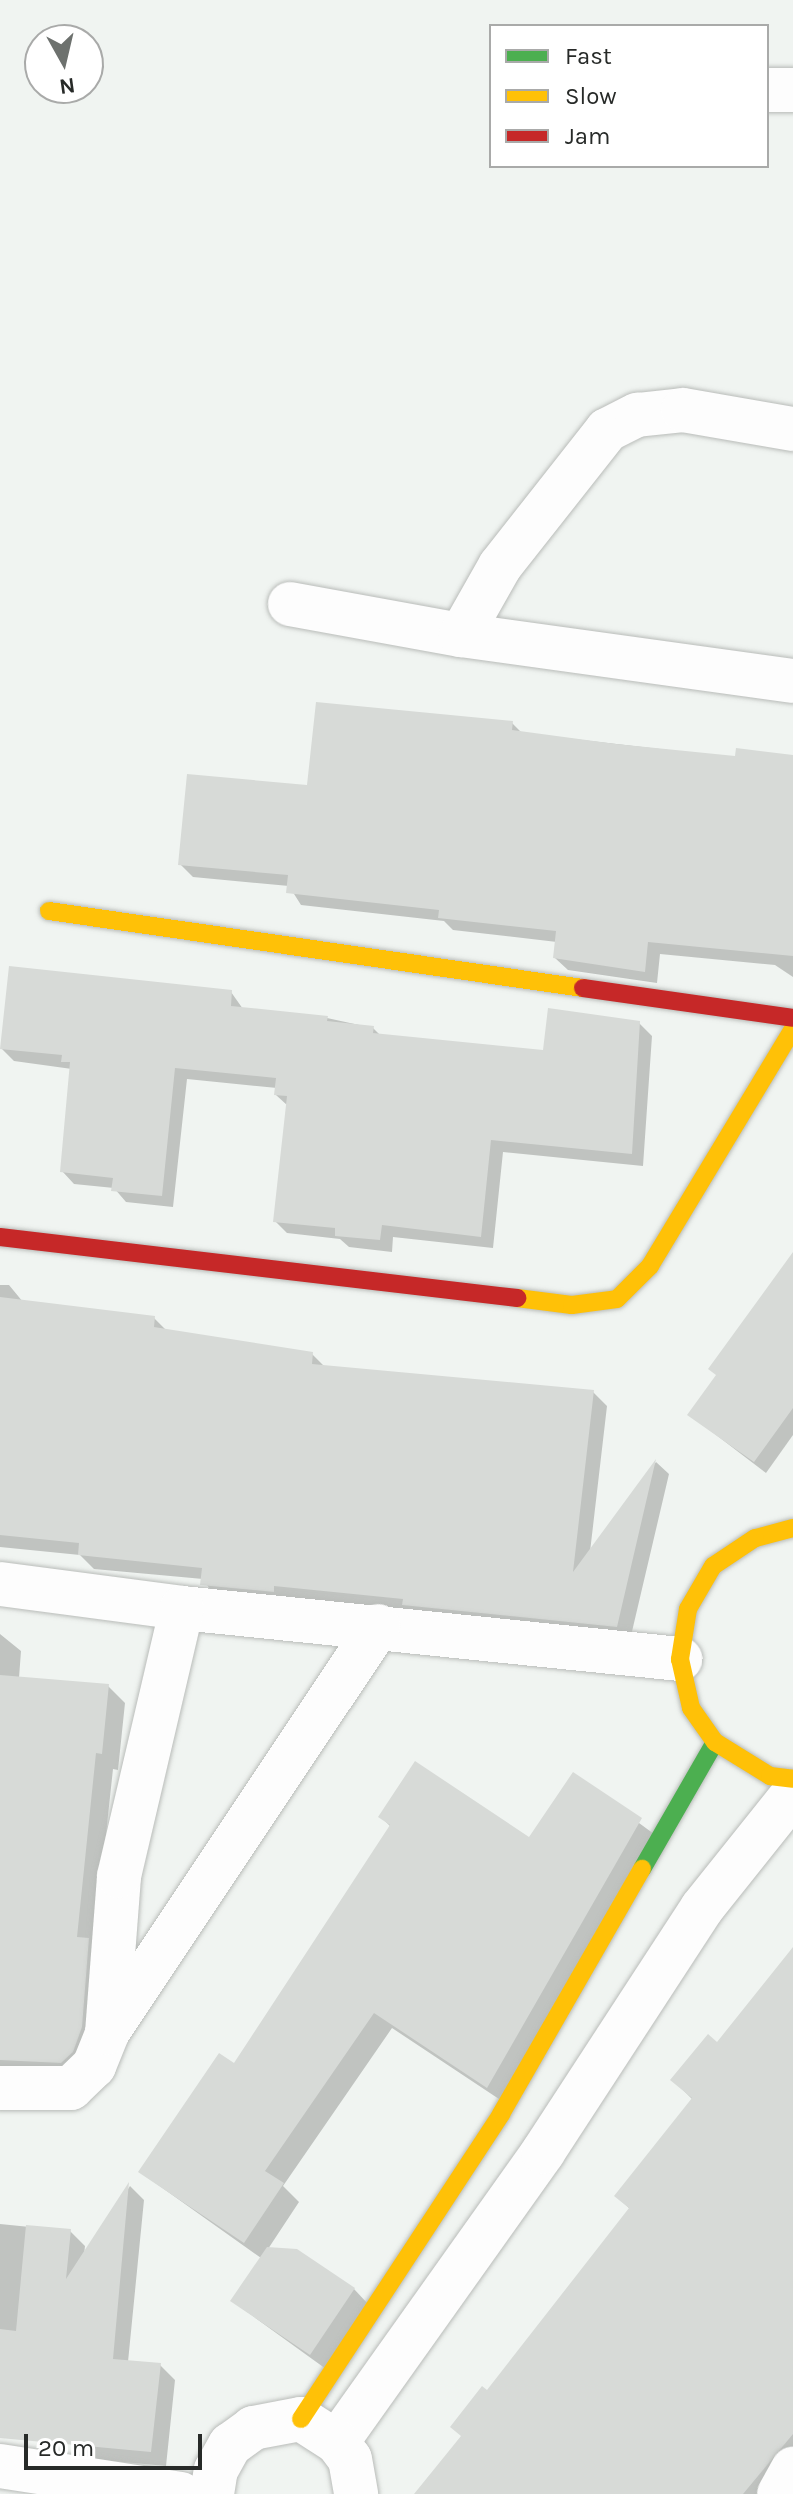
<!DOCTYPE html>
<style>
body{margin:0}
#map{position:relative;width:793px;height:2494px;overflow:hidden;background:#f0f4f1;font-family:Karla,sans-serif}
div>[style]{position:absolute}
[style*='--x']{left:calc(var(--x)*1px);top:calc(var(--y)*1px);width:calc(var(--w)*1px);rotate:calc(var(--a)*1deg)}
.shadow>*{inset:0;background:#0003}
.building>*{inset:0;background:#d7dad7}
.roads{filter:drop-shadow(0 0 2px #b9bcb9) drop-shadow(0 0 2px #b9bcb9)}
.street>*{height:44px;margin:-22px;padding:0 22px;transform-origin:22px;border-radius:22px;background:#fdfdfd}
.fast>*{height:18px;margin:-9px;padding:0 9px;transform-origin:9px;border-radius:9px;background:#4caf50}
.slow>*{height:18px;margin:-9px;padding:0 9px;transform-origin:9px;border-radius:9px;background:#ffc107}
.jam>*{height:18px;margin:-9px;padding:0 9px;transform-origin:9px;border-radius:9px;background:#c62828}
span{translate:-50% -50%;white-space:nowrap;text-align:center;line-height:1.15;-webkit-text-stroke:7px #fff;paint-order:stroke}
.legend{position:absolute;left:489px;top:24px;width:280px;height:144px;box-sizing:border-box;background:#fff;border:2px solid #a9aaa9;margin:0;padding:10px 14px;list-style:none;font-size:24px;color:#272a28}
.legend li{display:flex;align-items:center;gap:16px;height:40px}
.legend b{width:40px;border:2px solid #a9aaa9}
.north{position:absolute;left:24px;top:24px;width:80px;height:80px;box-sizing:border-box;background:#fff;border:2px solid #a9aaa9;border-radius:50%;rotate:172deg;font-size:22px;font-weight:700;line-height:32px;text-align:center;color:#272a28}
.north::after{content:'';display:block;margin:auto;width:28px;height:36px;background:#6d716e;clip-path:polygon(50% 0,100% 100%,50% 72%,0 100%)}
.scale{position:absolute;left:24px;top:2434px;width:178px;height:36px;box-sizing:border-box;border:4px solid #272a28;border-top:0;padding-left:10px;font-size:24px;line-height:28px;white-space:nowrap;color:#272a28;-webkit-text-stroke:6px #fff;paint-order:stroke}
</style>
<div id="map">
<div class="shadow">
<div style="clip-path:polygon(512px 723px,522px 733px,737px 758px,793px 757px,793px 977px,775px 965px,660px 954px,657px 983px,568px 970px,555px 958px,557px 942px,453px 930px,444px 921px,301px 905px,289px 886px,193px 877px,180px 864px,308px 788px)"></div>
<div style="clip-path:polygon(231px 992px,243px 1009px,327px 1018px,373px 1028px,381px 1036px,545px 1053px,639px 1023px,652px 1036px,643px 1166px,503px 1152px,493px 1248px,393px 1237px,392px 1252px,349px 1247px,340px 1239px,287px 1233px,275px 1221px,288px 1106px,276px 1095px,277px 1088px,187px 1079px,173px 1207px,126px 1202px,114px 1188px,74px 1184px,62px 1171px,72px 1069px,14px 1061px,2px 1049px)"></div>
<div style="clip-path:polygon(793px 1264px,793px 1435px,766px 1473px,690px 1415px)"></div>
<div style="clip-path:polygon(0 1285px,9px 1285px,23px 1302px,154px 1318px,167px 1331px,312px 1354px,325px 1367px,593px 1392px,607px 1406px,590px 1552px,656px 1462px,669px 1474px,630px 1640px,216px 1598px,203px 1579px,94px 1569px,80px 1555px,0 1547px)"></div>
<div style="clip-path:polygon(0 1634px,21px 1651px,19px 1678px,108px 1686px,125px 1703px,118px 1770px,113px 1769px,94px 1946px,89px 2069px,0 2073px)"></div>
<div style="clip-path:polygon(574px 1775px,658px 1837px,505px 2103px,392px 2028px,283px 2186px,299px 2202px,268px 2249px,354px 2289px,369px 2305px,326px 2369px,232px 2301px,261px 2258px,140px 2172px,235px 2066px,391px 1827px,381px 1817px,530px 1840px)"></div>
<div style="clip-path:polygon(793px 1998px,793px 2469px,773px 2494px,417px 2494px,463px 2437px,487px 2392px,630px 2209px,616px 2196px,693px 2100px,673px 2080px)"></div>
<div style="clip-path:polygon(130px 2186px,144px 2200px,128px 2362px,160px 2365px,175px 2380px,166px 2466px,90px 2459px,75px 2444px,0 2434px,0 2224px,70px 2231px,85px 2246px,84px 2255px)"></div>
</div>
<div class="building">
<div style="clip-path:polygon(316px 702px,513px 721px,512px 730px,616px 744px,735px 756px,736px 748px,793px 755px,793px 956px,648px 942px,645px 972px,553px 958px,556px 931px,438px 918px,439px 910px,286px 893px,288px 875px,178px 865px,187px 774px,307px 785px)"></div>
<div style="clip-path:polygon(9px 966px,232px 990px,231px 1006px,328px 1016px,327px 1021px,374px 1026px,373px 1033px,543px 1050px,548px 1008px,640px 1021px,632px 1154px,491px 1140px,481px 1237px,382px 1225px,380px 1240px,335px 1236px,335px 1228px,273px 1222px,287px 1096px,274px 1095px,276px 1078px,175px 1068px,162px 1196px,111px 1191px,113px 1178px,60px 1172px,70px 1062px,61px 1062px,62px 1055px,0 1049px)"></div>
<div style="clip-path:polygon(793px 1252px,793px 1408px,754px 1462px,687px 1415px,716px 1375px,708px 1369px)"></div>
<div style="clip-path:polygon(0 1297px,155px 1316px,154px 1327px,313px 1352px,312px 1364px,594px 1390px,573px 1572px,656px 1459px,617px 1627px,402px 1605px,403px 1599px,274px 1586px,274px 1592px,200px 1585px,202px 1568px,78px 1555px,79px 1543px,0 1535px)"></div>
<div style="clip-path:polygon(0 1675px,109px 1684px,102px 1754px,96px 1753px,77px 1937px,89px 1938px,82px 2027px,73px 2052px,61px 2063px,0 2060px)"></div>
<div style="clip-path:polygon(415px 1761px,529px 1837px,573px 1772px,642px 1818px,487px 2088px,374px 2013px,265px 2171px,284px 2183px,244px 2243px,138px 2172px,219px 2053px,234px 2063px,390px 1825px,378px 1817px)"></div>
<div style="clip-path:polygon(793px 1947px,793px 2434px,743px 2494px,414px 2494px,461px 2436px,450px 2427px,482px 2386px,487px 2390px,629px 2208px,614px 2196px,692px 2098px,670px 2080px,708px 2034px,717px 2042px)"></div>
<div style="clip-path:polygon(129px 2182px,113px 2359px,161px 2363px,151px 2452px,0 2438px,0 2329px,16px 2331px,26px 2225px,71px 2229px,66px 2279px)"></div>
<div style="clip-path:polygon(267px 2247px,297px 2249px,355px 2288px,310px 2355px,230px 2301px)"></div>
</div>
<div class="roads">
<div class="street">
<div style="--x:767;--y:90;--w:26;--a:0"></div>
<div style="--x:290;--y:604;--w:174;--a:10.3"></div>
<div style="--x:461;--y:635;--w:335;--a:7.9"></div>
<div style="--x:461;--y:635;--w:79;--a:-60.5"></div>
<div style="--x:500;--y:566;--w:173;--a:-51.8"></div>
<div style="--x:607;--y:430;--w:34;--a:-27"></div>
<div style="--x:637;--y:415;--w:46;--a:-6.2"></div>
<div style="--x:683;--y:410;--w:112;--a:9.8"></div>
<div style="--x:0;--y:1584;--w:184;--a:7.5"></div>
<div style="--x:182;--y:1608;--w:501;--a:5.85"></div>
<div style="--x:107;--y:2033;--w:157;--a:-85.6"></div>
<div style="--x:119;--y:1876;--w:275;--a:-76.8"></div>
<div style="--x:0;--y:2088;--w:71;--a:0"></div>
<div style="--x:71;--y:2088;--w:32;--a:-44"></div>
<div style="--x:94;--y:2066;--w:35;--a:-68"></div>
<div style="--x:107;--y:2033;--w:489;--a:-56.3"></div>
<div style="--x:337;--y:2442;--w:356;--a:-54.6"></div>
<div style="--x:543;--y:2152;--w:291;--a:-56.9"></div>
<div style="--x:702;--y:1908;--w:146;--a:-51.4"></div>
<div style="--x:0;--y:2466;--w:183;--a:8.8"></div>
<div style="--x:212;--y:2494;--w:24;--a:-81"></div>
<div style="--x:216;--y:2470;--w:29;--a:-61"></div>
<div style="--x:230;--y:2445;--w:29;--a:-36"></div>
<div style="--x:253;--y:2428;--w:49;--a:-10.6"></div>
<div style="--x:301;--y:2419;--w:43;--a:32.6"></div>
<div style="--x:337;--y:2442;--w:21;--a:53"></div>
<div style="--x:350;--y:2459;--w:36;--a:80"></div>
<div style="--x:779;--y:2494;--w:29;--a:-61"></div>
</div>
<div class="fast">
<div style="--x:642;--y:1869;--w:146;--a:-60.1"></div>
</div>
<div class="slow">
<div style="--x:49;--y:911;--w:540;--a:8.21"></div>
<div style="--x:517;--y:1298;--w:55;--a:7.3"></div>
<div style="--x:572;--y:1305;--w:45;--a:-7.6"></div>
<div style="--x:617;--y:1299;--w:47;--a:-45"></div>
<div style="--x:650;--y:1266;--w:277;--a:-58.9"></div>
<div style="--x:793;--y:1528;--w:39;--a:165"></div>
<div style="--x:755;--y:1538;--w:50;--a:146.3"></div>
<div style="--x:713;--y:1566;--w:50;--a:120.2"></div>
<div style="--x:688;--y:1609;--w:51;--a:99.1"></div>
<div style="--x:680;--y:1659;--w:50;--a:77.3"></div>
<div style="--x:691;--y:1708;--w:42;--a:54.8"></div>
<div style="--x:715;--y:1742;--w:65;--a:31.7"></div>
<div style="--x:770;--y:1776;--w:23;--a:7"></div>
<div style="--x:301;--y:2419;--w:365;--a:-56.7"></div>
<div style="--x:501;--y:2114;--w:283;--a:-60.1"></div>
</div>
<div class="jam">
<div style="--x:583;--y:988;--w:212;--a:8.1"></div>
<div style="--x:0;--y:1237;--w:521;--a:6.73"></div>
</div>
</div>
<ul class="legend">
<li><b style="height:10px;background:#4caf50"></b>Fast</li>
<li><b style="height:10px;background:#ffc107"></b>Slow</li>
<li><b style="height:10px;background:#c62828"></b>Jam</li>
</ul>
<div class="north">N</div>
<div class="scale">20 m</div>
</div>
